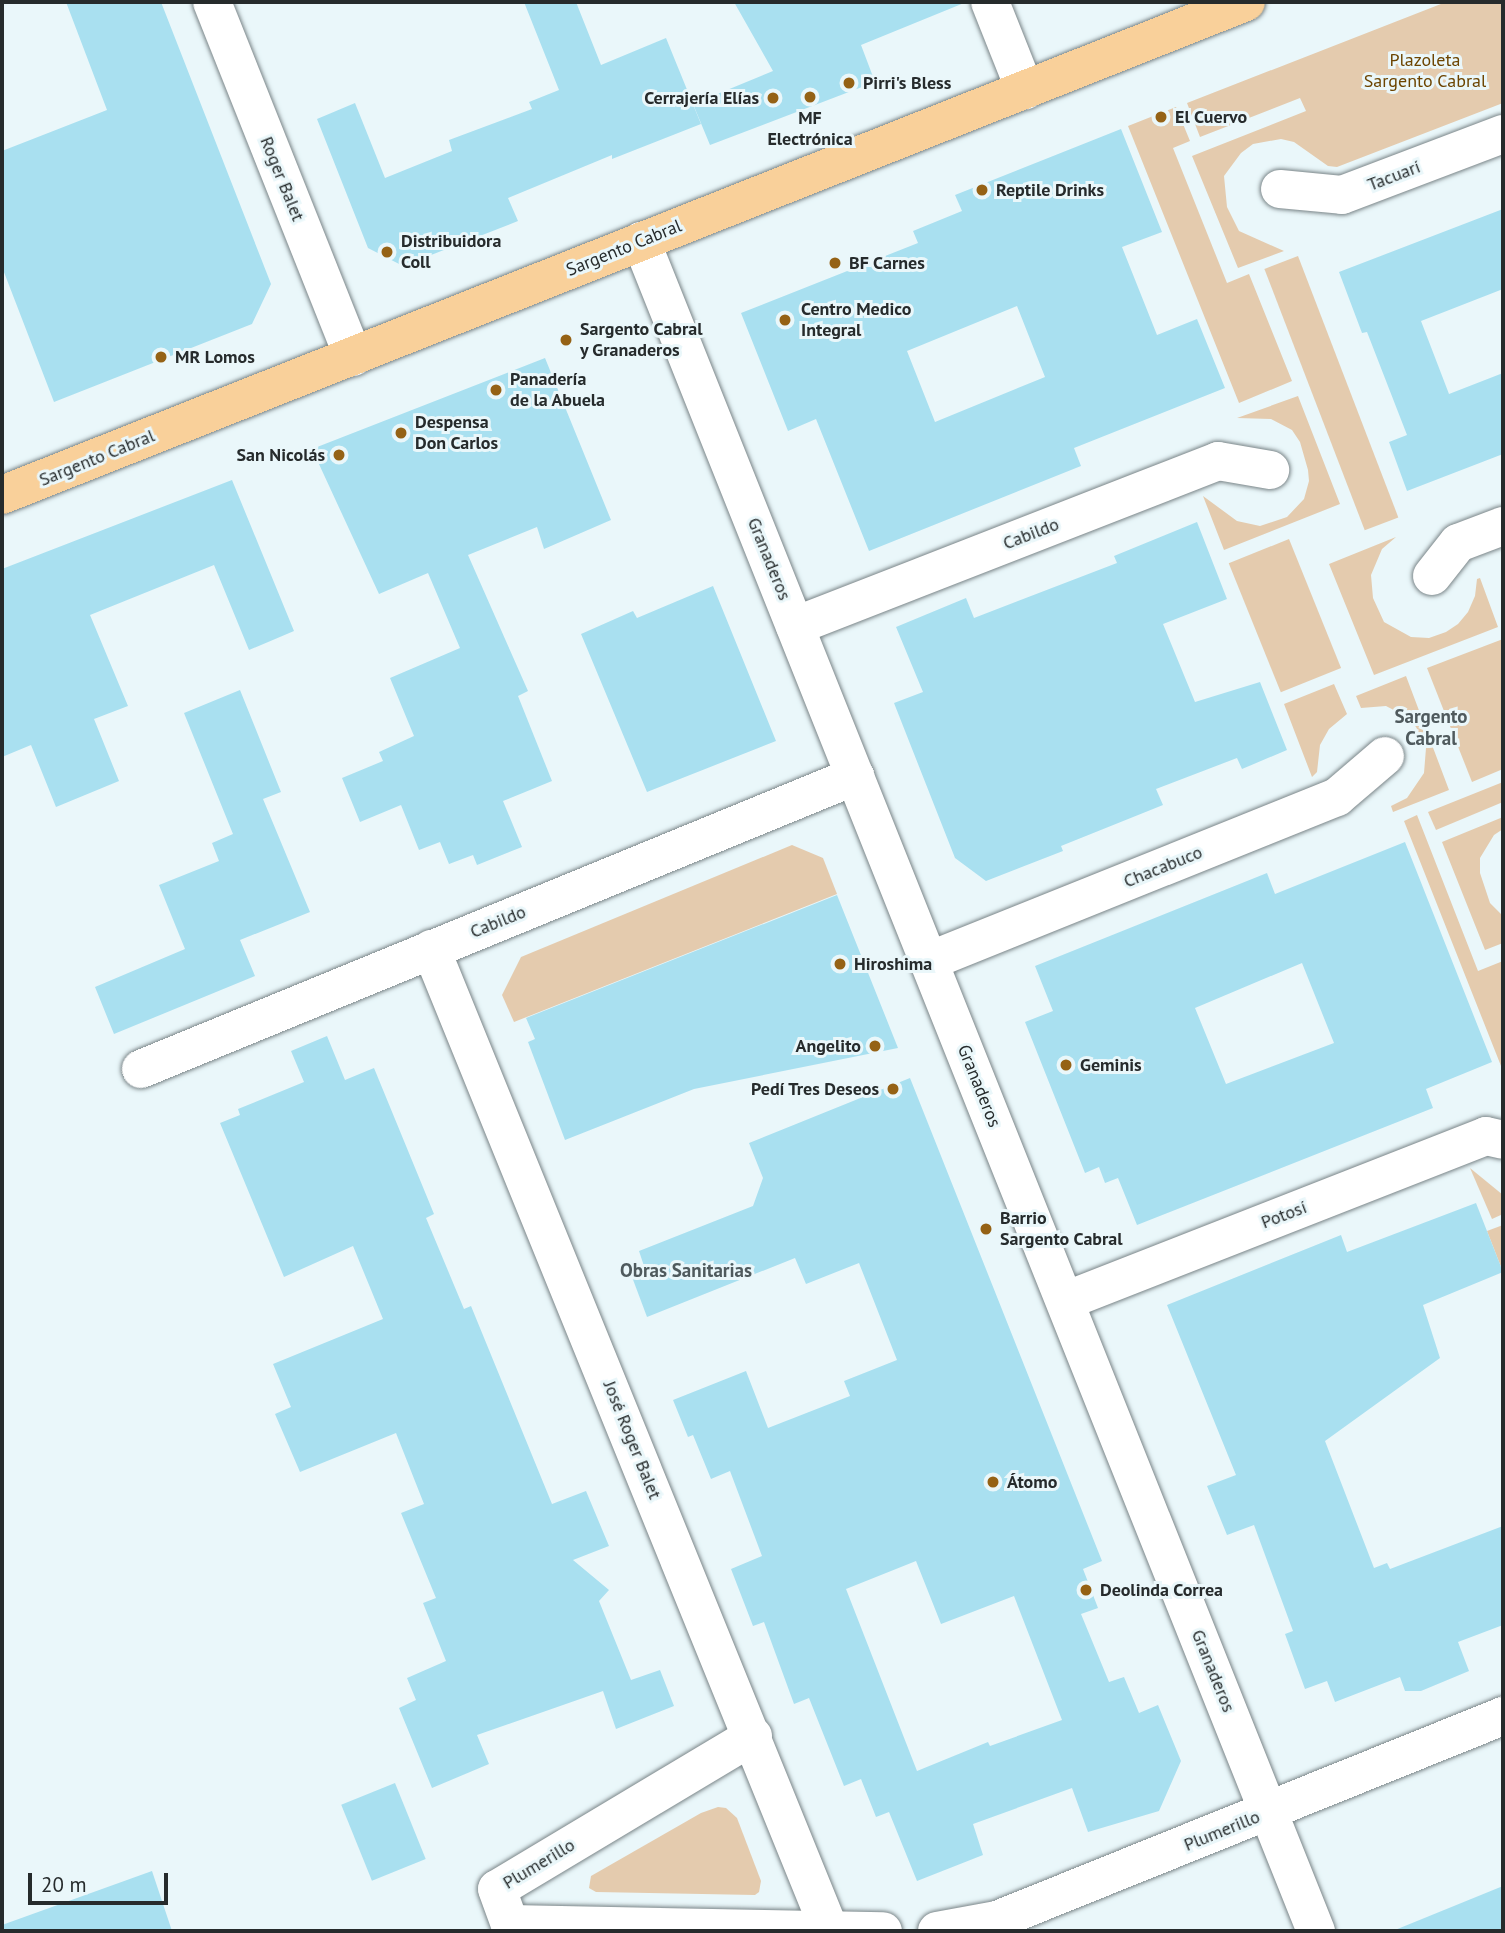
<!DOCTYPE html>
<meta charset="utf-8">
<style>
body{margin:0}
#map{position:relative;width:1505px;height:1933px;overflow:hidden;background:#eaf7fa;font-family:"PT Sans",sans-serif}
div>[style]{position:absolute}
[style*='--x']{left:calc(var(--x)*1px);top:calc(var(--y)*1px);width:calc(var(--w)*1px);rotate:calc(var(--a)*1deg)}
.green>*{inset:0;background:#e4cbae;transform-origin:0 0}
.building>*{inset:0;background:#a9e0f0;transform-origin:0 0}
.roads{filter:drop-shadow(0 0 2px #7a8588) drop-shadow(0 0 2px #7a8588)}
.minor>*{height:38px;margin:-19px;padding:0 19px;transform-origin:19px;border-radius:19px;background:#fff}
.major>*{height:38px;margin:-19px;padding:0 19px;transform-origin:19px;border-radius:19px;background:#f9d09a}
.dots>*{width:19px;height:19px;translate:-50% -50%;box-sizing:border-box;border:4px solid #eaf7fa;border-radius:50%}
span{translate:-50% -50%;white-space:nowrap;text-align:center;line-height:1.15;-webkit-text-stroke:6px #eaf7fa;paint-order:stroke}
.park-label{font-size:18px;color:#6c4400}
.poi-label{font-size:18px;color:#262b2c;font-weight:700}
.left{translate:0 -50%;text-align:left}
.right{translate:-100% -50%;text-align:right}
.street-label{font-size:18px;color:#262b2c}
.neighbourhood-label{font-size:19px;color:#4f5a5d;font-weight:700}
.frame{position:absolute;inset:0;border:4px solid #262b2c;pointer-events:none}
.scale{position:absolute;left:28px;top:1873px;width:140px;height:32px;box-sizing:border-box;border:4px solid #262b2c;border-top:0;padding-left:9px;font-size:21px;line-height:24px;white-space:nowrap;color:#262b2c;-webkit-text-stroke:5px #eaf7fa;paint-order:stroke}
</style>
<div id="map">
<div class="green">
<div style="clip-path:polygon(1446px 2px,1503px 2px,1503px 103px,1337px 167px,1328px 166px,1294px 142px,1281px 139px,1253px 144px,1241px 153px,1224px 176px,1227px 207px,1239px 231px,1284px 251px,1238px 268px,1192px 156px,1306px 111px,1300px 98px,1200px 137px,1187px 103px)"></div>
<div style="clip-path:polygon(1176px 107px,1190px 141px,1173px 148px,1227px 283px,1249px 274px,1292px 381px,1239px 403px,1128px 126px)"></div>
<div style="left:1298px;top:256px;width:280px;height:36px;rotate:69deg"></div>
<div style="clip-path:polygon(1298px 396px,1340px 504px,1224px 550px,1203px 496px,1237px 521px,1260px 526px,1287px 517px,1304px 499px,1309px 481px,1308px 470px,1300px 442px,1292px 430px,1271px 419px,1237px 418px)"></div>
<div style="clip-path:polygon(1396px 537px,1382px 549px,1371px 575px,1373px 598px,1384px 622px,1411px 637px,1429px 638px,1446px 632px,1458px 624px,1468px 612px,1475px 596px,1477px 579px,1480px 578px,1498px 627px,1374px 675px,1329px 564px)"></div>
<div style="left:1289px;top:539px;width:139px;height:65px;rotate:68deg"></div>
<div style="clip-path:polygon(1503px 639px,1503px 769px,1472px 782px,1427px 668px)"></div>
<div style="clip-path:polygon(1406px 676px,1449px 790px,1393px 812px,1391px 806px,1407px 798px,1424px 773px,1426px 748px,1416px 727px,1407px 717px,1386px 706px,1361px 708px,1356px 696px)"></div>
<div style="clip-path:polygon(1334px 684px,1347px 714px,1329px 729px,1320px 745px,1317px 772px,1312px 777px,1284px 704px)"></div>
<div style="clip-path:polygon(1503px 782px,1503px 802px,1436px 830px,1428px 812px)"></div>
<div style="clip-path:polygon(1417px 815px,1478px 971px,1503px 961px,1503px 1071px,1404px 821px)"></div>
<div style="clip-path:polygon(1503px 817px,1503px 829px,1494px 835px,1480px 858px,1480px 873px,1490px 903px,1503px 916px,1503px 943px,1485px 950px,1442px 842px)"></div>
<div style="clip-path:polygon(792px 845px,823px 858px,837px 894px,514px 1022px,502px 995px,521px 957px)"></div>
<div style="clip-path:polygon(1470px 1168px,1503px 1195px,1503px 1214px,1492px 1219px)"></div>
<div style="clip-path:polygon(1503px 1225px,1503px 1272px,1487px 1231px)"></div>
<div style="clip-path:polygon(718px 1807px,726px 1808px,737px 1818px,761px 1881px,759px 1892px,755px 1895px,596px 1892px,589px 1888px,591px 1876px,701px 1813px)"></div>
</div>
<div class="building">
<div style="clip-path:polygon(66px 2px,161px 2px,271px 284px,252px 324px,54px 402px,2px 267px,2px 151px,107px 110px)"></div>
<div style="clip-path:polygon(524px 2px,576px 2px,601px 65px,666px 38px,701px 124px,612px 159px,612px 155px,508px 198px,518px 221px,403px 266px,368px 248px,317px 119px,355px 103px,385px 178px,452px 151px,449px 140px,532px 109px,529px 102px,559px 90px)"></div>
<div style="clip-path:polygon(734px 2px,964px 2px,964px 3px,861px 45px,875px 82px,710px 145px,693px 104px,773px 71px)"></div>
<div style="clip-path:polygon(evenodd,1121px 129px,1162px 232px,1122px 247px,1157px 335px,1197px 319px,1225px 388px,1074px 448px,1081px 466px,869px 551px,816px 419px,788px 431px,741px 313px,918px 243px,913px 231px,962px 211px,955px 195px,1121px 129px,1017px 306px,1045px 377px,935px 422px,907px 351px,1017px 306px)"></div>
<div style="clip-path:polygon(1503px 209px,1503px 289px,1421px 321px,1449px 394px,1503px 373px,1503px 454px,1407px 491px,1389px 442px,1407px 435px,1367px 332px,1362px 333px,1339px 272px)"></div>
<div style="clip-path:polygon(545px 358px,611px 520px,544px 549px,537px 527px,468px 555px,528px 691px,518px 696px,552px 781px,503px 801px,522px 847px,477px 865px,473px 855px,449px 864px,440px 842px,419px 850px,401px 805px,360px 822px,342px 778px,383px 761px,379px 752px,414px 736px,390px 678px,460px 648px,428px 573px,379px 594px,312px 449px)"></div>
<div style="clip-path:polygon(232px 480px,294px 631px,249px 650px,214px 565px,90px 615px,128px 706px,94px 719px,119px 781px,56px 807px,31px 745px,2px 757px,2px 569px)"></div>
<div style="clip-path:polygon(1197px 522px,1227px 599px,1163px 624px,1195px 702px,1260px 682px,1287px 750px,1242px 769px,1237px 758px,1156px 789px,1163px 805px,1061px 846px,1063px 851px,986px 881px,955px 858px,894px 703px,923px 692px,896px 627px,966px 598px,974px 618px,1117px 563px,1114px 556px)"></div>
<div style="clip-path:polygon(713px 586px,776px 741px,647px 792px,581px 634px,633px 611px,637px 618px)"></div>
<div style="clip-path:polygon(240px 690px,281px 792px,263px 799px,310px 912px,240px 940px,255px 976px,114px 1034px,95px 987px,185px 949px,159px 885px,219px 861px,212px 843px,233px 834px,184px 713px)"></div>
<div style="clip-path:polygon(evenodd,1405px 842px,1492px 1062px,1426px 1089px,1433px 1108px,1137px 1225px,1118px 1178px,1105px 1183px,1099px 1167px,1085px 1173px,1025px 1022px,1053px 1011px,1035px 966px,1267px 873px,1275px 894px,1405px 842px,1302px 963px,1334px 1043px,1226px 1084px,1195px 1008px,1302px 963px)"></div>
<div style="clip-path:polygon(837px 895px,898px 1048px,694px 1089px,565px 1140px,528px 1042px,535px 1039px,526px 1018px)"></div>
<div style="clip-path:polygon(327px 1036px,345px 1080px,374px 1068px,434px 1214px,426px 1218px,464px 1309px,471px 1306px,552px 1504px,586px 1491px,609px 1546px,573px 1560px,609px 1590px,599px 1601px,631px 1680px,660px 1670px,674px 1706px,616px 1729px,603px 1691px,477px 1735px,489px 1764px,432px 1788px,399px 1708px,416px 1700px,407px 1678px,446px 1661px,423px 1603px,436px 1598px,401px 1513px,424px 1504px,396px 1433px,300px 1472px,275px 1414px,291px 1407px,273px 1364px,383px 1319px,353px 1246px,284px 1277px,220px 1123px,240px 1115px,238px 1109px,304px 1082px,291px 1051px)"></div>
<div style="clip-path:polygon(evenodd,910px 1078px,1102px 1561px,1083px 1569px,1098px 1608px,1081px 1614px,1109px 1682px,1124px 1677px,1139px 1713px,1158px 1705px,1181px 1761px,1159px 1811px,1088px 1832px,1072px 1788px,973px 1824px,983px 1855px,917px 1881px,889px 1812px,876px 1817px,861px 1779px,844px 1786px,809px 1698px,794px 1704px,764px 1622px,753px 1626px,731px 1569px,762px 1556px,730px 1471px,711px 1479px,693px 1435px,688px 1437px,673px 1400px,746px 1371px,768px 1428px,850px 1396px,844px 1381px,897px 1360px,859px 1263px,806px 1284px,795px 1258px,647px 1317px,632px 1277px,646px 1272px,639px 1251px,753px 1206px,763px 1178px,749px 1143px,910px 1078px,916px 1561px,941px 1624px,1014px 1596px,1062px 1720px,990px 1746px,988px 1742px,917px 1771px,846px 1589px,916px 1561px)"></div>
<div style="clip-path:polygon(1476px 1203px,1503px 1272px,1423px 1305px,1440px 1358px,1325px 1441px,1374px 1568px,1387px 1563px,1390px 1569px,1503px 1526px,1503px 1625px,1458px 1642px,1469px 1671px,1421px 1691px,1405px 1691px,1400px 1677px,1335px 1702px,1327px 1681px,1305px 1689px,1285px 1634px,1293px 1631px,1254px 1525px,1227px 1535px,1207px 1486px,1236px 1475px,1167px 1305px,1341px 1235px,1347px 1252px)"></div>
<div style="left:395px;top:1783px;width:82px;height:58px;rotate:68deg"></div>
<div style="clip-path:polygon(152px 1871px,172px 1931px,2px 1931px,2px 1925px)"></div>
<div style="clip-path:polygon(1503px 1886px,1503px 1931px,1396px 1931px,1395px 1930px)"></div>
</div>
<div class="roads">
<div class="minor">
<div style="--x:212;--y:2;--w:382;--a:68.3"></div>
<div style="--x:990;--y:2;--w:95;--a:68.3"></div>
<div style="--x:1280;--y:189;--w:62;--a:5.5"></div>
<div style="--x:1342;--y:195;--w:172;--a:-20.8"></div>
<div style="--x:641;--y:241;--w:1820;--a:68.23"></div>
<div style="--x:1432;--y:576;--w:42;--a:-51.8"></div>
<div style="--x:1458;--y:543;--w:48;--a:-20.7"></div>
<div style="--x:795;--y:626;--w:454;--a:-21.3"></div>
<div style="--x:1218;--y:461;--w:53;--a:9.8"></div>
<div style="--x:431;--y:949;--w:1060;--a:67.89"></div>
<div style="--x:929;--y:961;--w:440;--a:-21.9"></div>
<div style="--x:1337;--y:797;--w:63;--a:-40.5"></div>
<div style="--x:141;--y:1069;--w:772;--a:-22.31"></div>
<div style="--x:1065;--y:1301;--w:452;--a:-21.4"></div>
<div style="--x:1486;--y:1136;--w:17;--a:13"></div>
<div style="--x:753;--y:1736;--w:298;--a:149.1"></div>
<div style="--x:497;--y:1889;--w:37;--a:70"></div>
<div style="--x:510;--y:1924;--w:373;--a:1.1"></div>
<div style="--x:937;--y:1931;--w:61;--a:-10.4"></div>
<div style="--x:997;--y:1920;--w:546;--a:-21.96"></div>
</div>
<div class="major">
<div style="--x:2;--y:495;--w:1338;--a:-21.62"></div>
</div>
</div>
<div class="dots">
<div style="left:849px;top:83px;background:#956215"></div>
<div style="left:810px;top:97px;background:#956215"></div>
<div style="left:773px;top:98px;background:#956215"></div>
<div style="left:1161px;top:117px;background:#956215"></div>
<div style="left:982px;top:190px;background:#956215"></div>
<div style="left:387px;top:252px;background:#956215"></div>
<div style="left:835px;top:263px;background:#956215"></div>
<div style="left:785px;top:320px;background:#956215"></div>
<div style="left:566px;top:340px;background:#956215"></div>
<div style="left:161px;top:357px;background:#956215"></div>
<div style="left:496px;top:390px;background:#956215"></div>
<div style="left:401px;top:433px;background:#956215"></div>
<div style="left:339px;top:455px;background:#956215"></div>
<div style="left:840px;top:964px;background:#956215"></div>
<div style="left:875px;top:1046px;background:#956215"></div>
<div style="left:1066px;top:1065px;background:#956215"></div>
<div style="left:893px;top:1089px;background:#956215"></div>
<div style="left:986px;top:1229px;background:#956215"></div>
<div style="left:993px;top:1482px;background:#956215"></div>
<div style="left:1086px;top:1590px;background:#956215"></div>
</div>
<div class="park-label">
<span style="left:1425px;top:71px">Plazoleta<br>Sargento Cabral</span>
</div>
<div class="poi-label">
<span class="left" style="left:863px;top:83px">Pirri's Bless</span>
<span class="right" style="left:759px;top:98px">Cerrajería Elías</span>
<span class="left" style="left:1175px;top:117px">El Cuervo</span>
<span style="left:810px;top:129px">MF<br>Electrónica</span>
<span class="left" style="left:996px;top:190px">Reptile Drinks</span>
<span class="left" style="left:401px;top:252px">Distribuidora<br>Coll</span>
<span class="left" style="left:849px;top:263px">BF Carnes</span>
<span class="left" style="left:801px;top:320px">Centro Medico<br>Integral</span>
<span class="left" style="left:580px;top:340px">Sargento Cabral<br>y Granaderos</span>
<span class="left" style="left:175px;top:357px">MR Lomos</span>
<span class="left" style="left:510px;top:390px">Panadería<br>de la Abuela</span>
<span class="left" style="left:415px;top:433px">Despensa<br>Don Carlos</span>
<span class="right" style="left:325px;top:455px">San Nicolás</span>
<span class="left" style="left:854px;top:964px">Hiroshima</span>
<span class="right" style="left:861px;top:1046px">Angelito</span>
<span class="left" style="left:1080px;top:1065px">Geminis</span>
<span class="right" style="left:879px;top:1089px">Pedí Tres Deseos</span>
<span class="left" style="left:1000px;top:1229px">Barrio<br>Sargento Cabral</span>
<span class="left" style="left:1007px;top:1482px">Átomo</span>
<span class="left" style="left:1100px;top:1590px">Deolinda Correa</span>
</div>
<div class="street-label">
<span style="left:1394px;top:176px;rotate:-21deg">Tacuarí</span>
<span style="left:282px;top:179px;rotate:68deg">Roger Balet</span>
<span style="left:624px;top:248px;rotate:-22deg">Sargento Cabral</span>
<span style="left:97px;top:458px;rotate:-22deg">Sargento Cabral</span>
<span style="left:1031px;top:534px;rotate:-21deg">Cabildo</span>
<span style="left:769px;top:559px;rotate:68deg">Granaderos</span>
<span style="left:1163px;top:867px;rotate:-22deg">Chacabuco</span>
<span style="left:498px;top:922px;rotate:-22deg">Cabildo</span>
<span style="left:979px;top:1086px;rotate:68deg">Granaderos</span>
<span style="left:1284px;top:1215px;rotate:-21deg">Potosí</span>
<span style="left:632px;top:1440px;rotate:68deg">José Roger Balet</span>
<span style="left:1213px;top:1671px;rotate:68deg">Granaderos</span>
<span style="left:1222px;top:1831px;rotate:-22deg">Plumerillo</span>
<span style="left:539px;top:1864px;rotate:-31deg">Plumerillo</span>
</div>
<div class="neighbourhood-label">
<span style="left:1431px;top:728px">Sargento<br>Cabral</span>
<span style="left:686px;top:1271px">Obras Sanitarias</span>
</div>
<div class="frame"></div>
<div class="scale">20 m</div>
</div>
